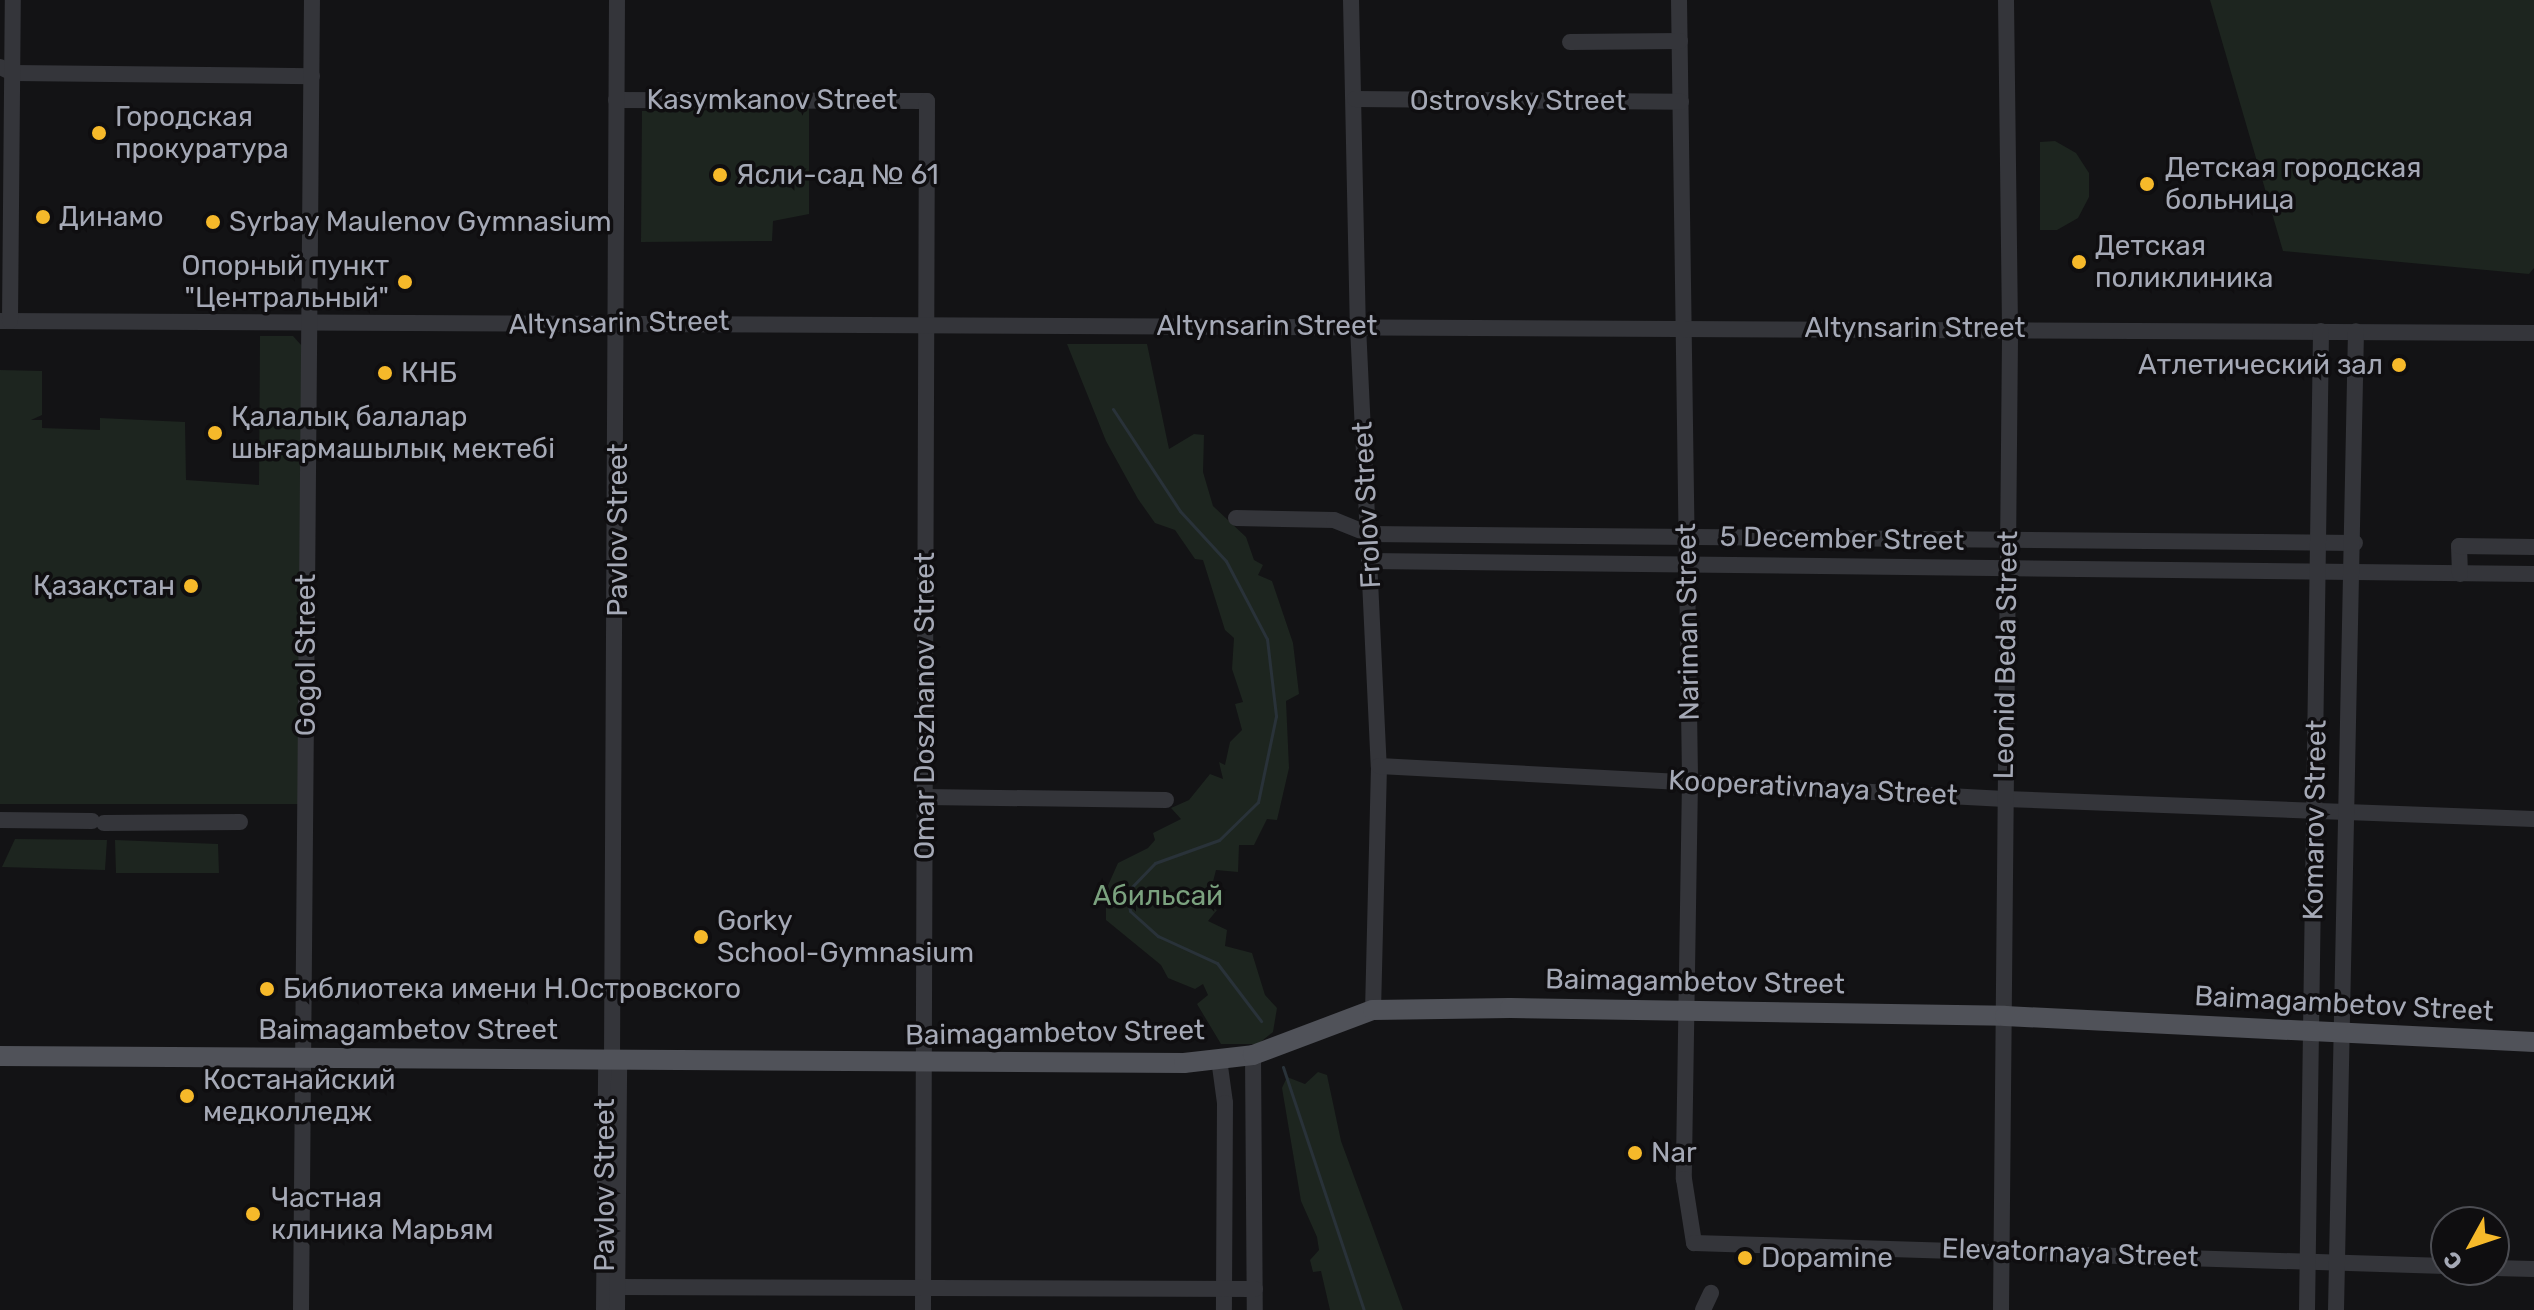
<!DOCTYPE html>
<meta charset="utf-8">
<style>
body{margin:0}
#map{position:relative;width:2534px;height:1310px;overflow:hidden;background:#131315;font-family:Rubik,sans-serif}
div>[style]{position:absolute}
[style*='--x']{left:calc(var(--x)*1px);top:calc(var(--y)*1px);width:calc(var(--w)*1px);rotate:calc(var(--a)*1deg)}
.green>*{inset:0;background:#1d251f}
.stream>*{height:3px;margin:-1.5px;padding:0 1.5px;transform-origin:1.5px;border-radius:1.5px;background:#293239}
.minor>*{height:16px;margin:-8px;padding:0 8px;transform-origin:8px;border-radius:8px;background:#34353a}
.major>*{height:20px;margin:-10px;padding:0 10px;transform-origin:10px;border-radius:10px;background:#505259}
.dots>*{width:22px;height:22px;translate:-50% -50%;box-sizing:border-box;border:4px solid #0f0e10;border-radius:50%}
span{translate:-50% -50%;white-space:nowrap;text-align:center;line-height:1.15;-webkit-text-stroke:7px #0f0e10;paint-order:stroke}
.street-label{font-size:28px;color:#a5a9b6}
.poi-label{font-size:28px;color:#a5a9b6}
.left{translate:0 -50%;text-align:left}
.right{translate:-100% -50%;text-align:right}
.park-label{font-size:28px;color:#7ba27f}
.north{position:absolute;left:2430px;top:1206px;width:80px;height:80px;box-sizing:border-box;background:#0f0e10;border:2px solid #4b4c52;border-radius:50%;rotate:230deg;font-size:22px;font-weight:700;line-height:32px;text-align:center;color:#a5a9b6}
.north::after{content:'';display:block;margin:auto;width:28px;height:36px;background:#f6b92a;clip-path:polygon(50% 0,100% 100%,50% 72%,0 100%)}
</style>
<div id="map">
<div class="green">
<div style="clip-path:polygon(2210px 0,2534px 0,2534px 268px,2529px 274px,2283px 251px)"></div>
<div style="clip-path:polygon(809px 109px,809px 214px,773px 221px,772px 241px,641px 242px,642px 111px)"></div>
<div style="clip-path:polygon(2055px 141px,2076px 153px,2089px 173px,2089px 197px,2078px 218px,2057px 230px,2040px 230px,2040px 142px)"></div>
<div style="clip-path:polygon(260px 336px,293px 336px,302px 346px,298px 804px,0 804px,0 370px,42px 371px,42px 415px,31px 420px,42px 420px,42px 428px,100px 430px,100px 418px,185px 422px,186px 480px,259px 485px)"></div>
<div style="clip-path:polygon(1067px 344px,1147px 344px,1169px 449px,1194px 434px,1204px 435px,1203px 472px,1213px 506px,1246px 537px,1254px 560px,1263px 565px,1258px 575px,1272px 581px,1293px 643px,1299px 694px,1286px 701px,1289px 768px,1277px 820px,1267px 819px,1254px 845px,1239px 845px,1238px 872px,1216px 870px,1207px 905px,1217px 910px,1208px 921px,1227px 930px,1225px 946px,1252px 953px,1265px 995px,1277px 1008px,1273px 1032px,1258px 1044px,1221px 1044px,1197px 1004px,1208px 995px,1203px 984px,1195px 989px,1168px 978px,1161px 965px,1106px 920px,1106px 890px,1118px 863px,1148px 848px,1155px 840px,1153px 833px,1181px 819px,1171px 808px,1189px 800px,1210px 774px,1223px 779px,1219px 762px,1225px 765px,1230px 742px,1242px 730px,1235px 704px,1243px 702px,1232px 669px,1234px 638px,1225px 630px,1203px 560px,1195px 559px,1175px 530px,1155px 523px,1138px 499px,1106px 441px)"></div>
<div style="clip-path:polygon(15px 839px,107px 840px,105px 870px,2px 867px)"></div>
<div style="clip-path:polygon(115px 840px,218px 844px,219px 873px,116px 873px)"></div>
<div style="clip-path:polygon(1318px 1072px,1327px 1075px,1341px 1141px,1403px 1310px,1330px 1310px,1321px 1271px,1313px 1272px,1310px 1260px,1319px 1250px,1317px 1237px,1301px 1201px,1282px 1088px,1287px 1077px,1305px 1084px)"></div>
</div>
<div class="stream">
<div style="--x:1113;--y:409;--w:122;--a:56.7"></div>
<div style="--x:1180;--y:511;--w:68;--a:47.4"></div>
<div style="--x:1226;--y:561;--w:88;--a:62.3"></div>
<div style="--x:1267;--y:639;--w:78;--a:83.3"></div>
<div style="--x:1276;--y:716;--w:88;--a:101.8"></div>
<div style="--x:1258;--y:802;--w:54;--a:135.7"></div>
<div style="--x:1219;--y:840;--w:68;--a:160.2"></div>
<div style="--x:1155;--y:863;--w:42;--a:134"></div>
<div style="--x:1126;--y:893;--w:18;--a:77"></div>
<div style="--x:1130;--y:911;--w:38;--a:42"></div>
<div style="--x:1158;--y:936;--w:65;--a:24.6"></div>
<div style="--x:1217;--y:963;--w:73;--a:52.8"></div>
<div style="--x:1283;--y:1067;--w:256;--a:71.6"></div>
</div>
<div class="minor">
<div style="--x:1351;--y:0;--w:326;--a:88.8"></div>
<div style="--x:1358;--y:326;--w:441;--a:87.3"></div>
<div style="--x:1379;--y:766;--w:244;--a:91.4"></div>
<div style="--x:1679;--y:0;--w:780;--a:89.19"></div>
<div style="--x:1690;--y:780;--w:399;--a:90.9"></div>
<div style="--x:1684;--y:1179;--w:65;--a:81.1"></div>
<div style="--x:1694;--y:1243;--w:752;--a:1.75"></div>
<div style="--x:1570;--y:42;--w:110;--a:-0.5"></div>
<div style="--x:0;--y:67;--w:14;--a:25"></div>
<div style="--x:13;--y:73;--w:299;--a:0.6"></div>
<div style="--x:1355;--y:99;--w:326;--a:0.5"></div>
<div style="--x:616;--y:100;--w:311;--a:0.2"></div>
<div style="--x:927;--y:101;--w:1209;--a:90.19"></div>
<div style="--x:0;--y:321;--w:2534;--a:0.27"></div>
<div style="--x:10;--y:321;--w:321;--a:-89.5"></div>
<div style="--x:1236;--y:518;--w:98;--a:1.2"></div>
<div style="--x:1334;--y:520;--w:37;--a:22"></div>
<div style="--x:1368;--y:534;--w:987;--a:0.52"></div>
<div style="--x:1369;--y:561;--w:1165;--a:0.64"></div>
<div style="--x:2460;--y:574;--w:28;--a:-92"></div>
<div style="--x:2459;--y:546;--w:75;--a:0.8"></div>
<div style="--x:1379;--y:766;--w:627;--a:3.02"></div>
<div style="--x:2005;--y:799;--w:529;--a:2.17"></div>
<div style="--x:925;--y:797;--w:241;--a:0.7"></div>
<div style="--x:0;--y:820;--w:92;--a:0.6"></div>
<div style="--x:104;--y:823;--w:136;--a:-0.4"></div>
<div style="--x:1253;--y:1055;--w:255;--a:89.6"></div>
<div style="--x:1219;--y:1059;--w:44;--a:82.2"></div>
<div style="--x:1225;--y:1103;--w:207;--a:90.3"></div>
<div style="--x:612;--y:1060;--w:1060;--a:-89.73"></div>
<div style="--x:2494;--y:1268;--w:40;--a:1.4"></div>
<div style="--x:618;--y:1287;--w:637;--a:0.18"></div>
<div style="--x:301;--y:1310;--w:1310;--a:-89.52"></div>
<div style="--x:604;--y:1310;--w:250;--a:-89.5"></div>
<div style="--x:617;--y:1310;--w:250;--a:-89.5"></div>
<div style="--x:1703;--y:1310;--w:19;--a:-65"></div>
<div style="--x:2001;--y:1310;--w:982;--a:-89.47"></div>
<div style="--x:2010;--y:328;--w:328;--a:-90.7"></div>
<div style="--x:2307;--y:1310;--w:979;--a:-89.18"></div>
<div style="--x:2336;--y:1310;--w:979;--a:-88.83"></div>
</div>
<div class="major">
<div style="--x:0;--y:1056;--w:1184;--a:0.34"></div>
<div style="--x:1184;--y:1063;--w:69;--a:-6.6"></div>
<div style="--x:1253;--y:1055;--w:128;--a:-20.6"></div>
<div style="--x:1373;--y:1010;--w:137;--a:-0.8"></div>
<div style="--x:1510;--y:1008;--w:495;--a:0.9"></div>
<div style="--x:2005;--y:1016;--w:530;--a:2.81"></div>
</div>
<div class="dots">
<div style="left:99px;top:133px;background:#f6b92a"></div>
<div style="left:720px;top:175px;background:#f6b92a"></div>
<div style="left:2147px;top:184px;background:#f6b92a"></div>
<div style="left:43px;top:217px;background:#f6b92a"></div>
<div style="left:213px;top:222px;background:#f6b92a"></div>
<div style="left:2079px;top:262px;background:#f6b92a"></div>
<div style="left:405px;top:282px;background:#f6b92a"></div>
<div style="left:2399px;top:365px;background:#f6b92a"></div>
<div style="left:385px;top:373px;background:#f6b92a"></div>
<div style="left:215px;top:433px;background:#f6b92a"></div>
<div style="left:191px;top:586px;background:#f6b92a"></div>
<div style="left:701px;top:937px;background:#f6b92a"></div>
<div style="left:267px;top:989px;background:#f6b92a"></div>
<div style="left:187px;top:1096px;background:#f6b92a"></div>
<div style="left:1635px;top:1153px;background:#f6b92a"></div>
<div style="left:253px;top:1214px;background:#f6b92a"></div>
<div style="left:1745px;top:1258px;background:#f6b92a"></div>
</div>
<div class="street-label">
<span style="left:772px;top:100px">Kasymkanov Street</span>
<span style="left:1518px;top:101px">Ostrovsky Street</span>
<span style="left:619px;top:323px;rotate:-1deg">Altynsarin Street</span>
<span style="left:1267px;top:326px">Altynsarin Street</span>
<span style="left:1915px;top:328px">Altynsarin Street</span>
<span style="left:1367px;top:505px;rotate:-93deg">Frolov Street</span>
<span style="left:618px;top:530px;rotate:-90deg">Pavlov Street</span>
<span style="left:1842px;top:539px;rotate:1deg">5 December Street</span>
<span style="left:1688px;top:622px;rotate:-91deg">Nariman Street</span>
<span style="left:306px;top:655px;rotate:-90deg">Gogol Street</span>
<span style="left:2006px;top:655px;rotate:-89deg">Leonid Beda Street</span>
<span style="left:925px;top:706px;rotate:-90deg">Omar Doszhanov Street</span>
<span style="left:1813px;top:788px;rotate:3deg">Kooperativnaya Street</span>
<span style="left:2315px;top:820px;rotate:-89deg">Komarov Street</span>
<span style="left:1695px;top:982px;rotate:1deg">Baimagambetov Street</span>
<span style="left:2344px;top:1004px;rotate:3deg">Baimagambetov Street</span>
<span style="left:408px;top:1030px">Baimagambetov Street</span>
<span style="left:1055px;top:1033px;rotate:-1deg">Baimagambetov Street</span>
<span style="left:605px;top:1185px;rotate:-90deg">Pavlov Street</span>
<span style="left:2070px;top:1253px;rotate:2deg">Elevatornaya Street</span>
</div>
<div class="poi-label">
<span class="left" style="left:115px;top:133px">Городская<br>прокуратура</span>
<span class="left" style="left:2165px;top:184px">Детская городская<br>больница</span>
<span class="left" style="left:736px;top:175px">Ясли-сад № 61</span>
<span class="left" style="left:59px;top:217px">Динамо</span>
<span class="left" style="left:229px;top:222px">Syrbay Maulenov Gymnasium</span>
<span class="left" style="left:2095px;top:262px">Детская<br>поликлиника</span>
<span class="right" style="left:389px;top:282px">Опорный пункт<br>"Центральный"</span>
<span class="right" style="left:2383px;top:365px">Атлетический зал</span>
<span class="left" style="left:401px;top:373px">КНБ</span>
<span class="left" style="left:231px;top:433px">Қалалық балалар<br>шығармашылық мектебі</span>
<span class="right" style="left:175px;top:586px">Қазақстан</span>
<span class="left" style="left:717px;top:937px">Gorky<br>School-Gymnasium</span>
<span class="left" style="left:283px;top:989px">Библиотека имени Н.Островского</span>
<span class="left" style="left:203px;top:1096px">Костанайский<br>медколледж</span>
<span class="left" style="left:1651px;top:1153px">Nar</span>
<span class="left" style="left:271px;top:1214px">Частная<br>клиника Марьям</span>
<span class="left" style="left:1761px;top:1258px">Dopamine</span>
</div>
<div class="park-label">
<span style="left:1158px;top:896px">Абильсай</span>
</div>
<div class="north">С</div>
</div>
